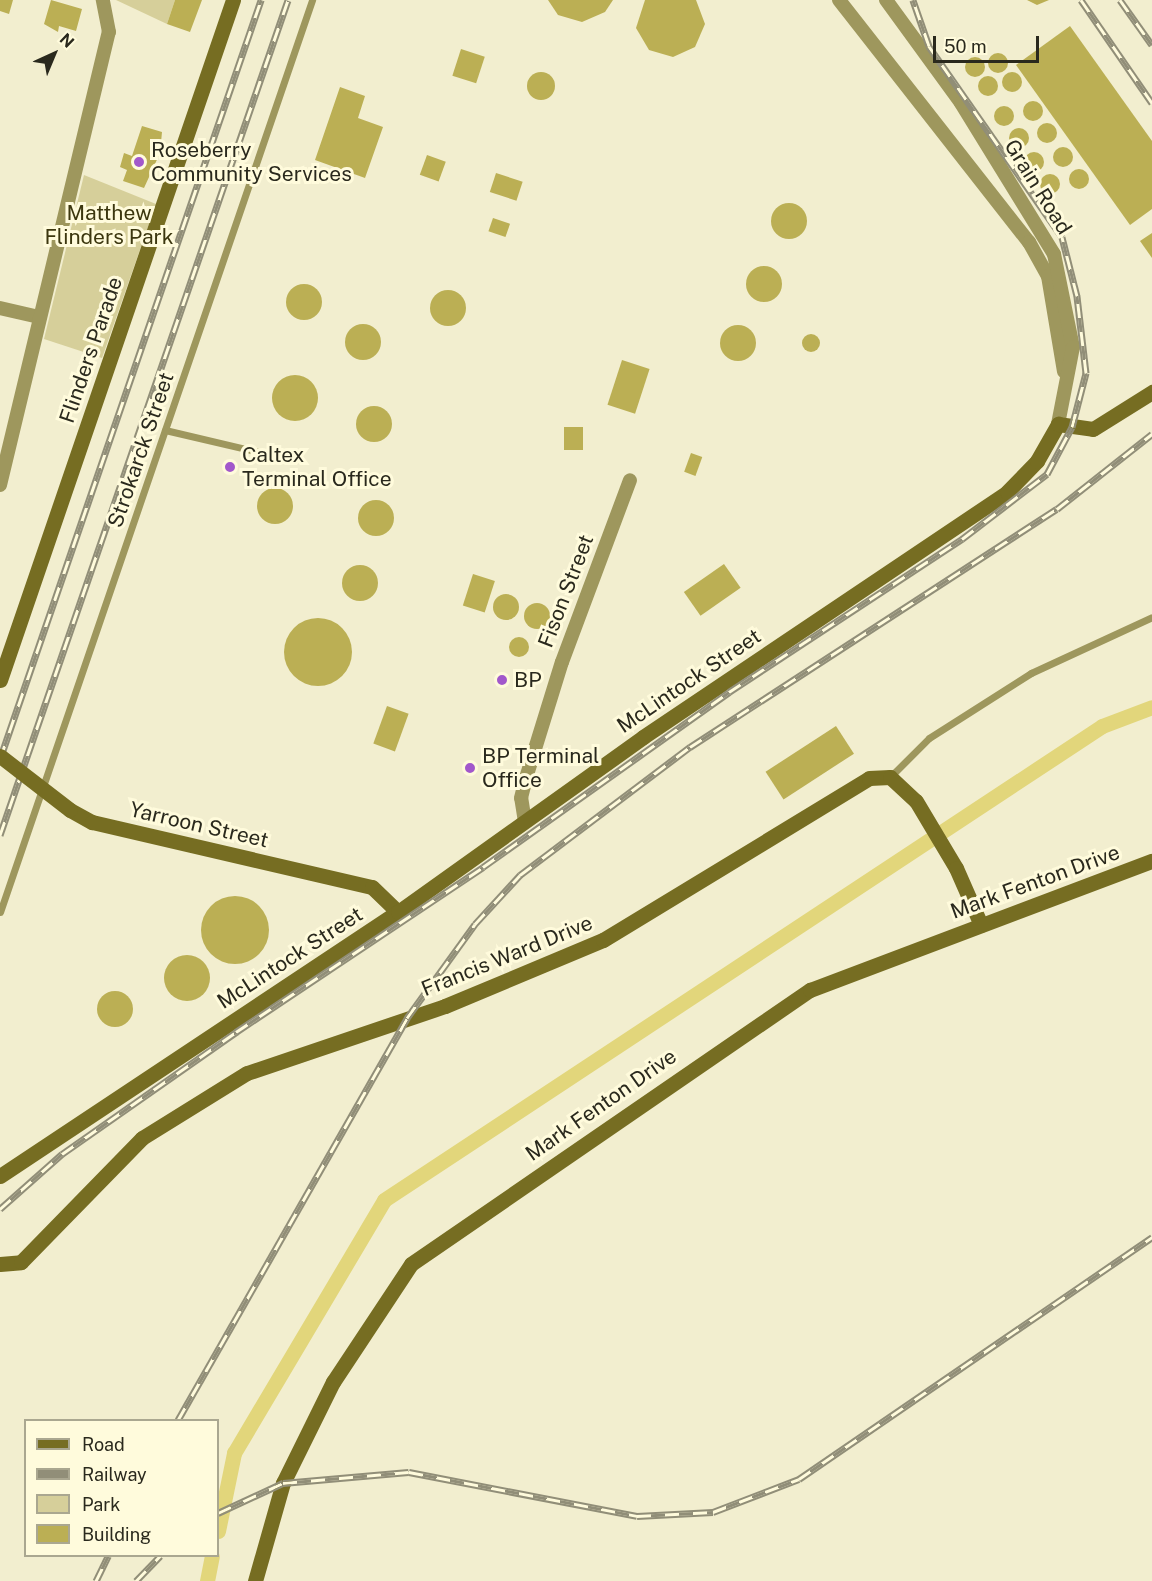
<!DOCTYPE html>
<style>
body{margin:0}
#map{position:relative;width:1152px;height:1581px;overflow:hidden;background:#f2eecf;font-family:"Public Sans",sans-serif}
div>[style]{position:absolute}
[style*='--x']{left:calc(var(--x)*1px);top:calc(var(--y)*1px);width:calc(var(--w)*1px);rotate:calc(var(--a)*1deg)}
.green>*{inset:0;background:#d6cf9a}
.canal>*{height:15px;margin:-7.5px;padding:0 7.5px;transform-origin:7.5px;border-radius:7.5px;background:#e2d67b}
.building>*{inset:0;background:#bbaf54;transform-origin:0 0}
.round{border-radius:50%}
.lane>*{height:7px;margin:-3.5px;padding:0 3.5px;transform-origin:3.5px;border-radius:3.5px;background:#9e975d}
.street>*{height:14px;margin:-7px;padding:0 7px;transform-origin:7px;border-radius:7px;background:#9e975d}
.secondary>*{height:15px;margin:-7.5px;padding:0 7.5px;transform-origin:7.5px;border-radius:7.5px;background:#766d22}
.rail>*{height:7px;margin-top:-3.5px;transform-origin:0;background:repeating-linear-gradient(90deg,#fffbdc 0 14px,#918e78 0 28px);box-sizing:border-box;border-block:2px solid #918e78}
.secondary-bridge>*{height:15px;margin:-7.5px;padding:0 7.5px;transform-origin:7.5px;border-radius:7.5px;background:#766d22}
.dots>*{width:16px;height:16px;translate:-50% -50%;box-sizing:border-box;border:3px solid #fffbdc;border-radius:50%}
span{translate:-50% -50%;white-space:nowrap;text-align:center;line-height:1.15;-webkit-text-stroke:6px #fffbdc;paint-order:stroke}
.poi-label{font-size:21px;color:#2a291d}
.left{translate:0 -50%;text-align:left}
.street-label{font-size:21px;color:#2a291d}
.park-label{font-size:21px;color:#3c370f}
.legend{position:absolute;left:24px;top:1419px;width:195px;height:138px;box-sizing:border-box;background:#fffbdc;border:2px solid #aaa790;margin:0;padding:8px 10px;list-style:none;font-size:18px;color:#2a291d}
.legend li{display:flex;align-items:center;gap:12px;height:30px}
.legend b{width:30px;border:2px solid #aaa790}
.north{position:absolute;left:24px;top:24px;width:60px;height:60px;-webkit-text-stroke:4px #fffbdc;paint-order:stroke;rotate:44deg;font-size:16px;font-weight:700;line-height:24px;text-align:center;color:#2a291d}
.north::after{content:'';display:block;margin:auto;width:21px;height:27px;background:#2a291d;clip-path:polygon(50% 0,100% 100%,50% 72%,0 100%)}
.scale{position:absolute;left:933px;top:36px;width:106px;height:27px;box-sizing:border-box;border:3px solid #2a291d;border-top:0;padding-left:8px;font-size:18px;line-height:21px;white-space:nowrap;color:#2a291d;-webkit-text-stroke:4px #fffbdc;paint-order:stroke}
</style>
<div id="map">
<div class="green">
<div style="clip-path:polygon(116px 0,175px 0,167px 24px)"></div>
<div style="clip-path:polygon(84px 175px,156px 204px,102px 358px,44px 339px)"></div>
</div>
<div class="canal">
<div style="--x:218;--y:1531;--w:80;--a:-78.4"></div>
<div style="--x:234;--y:1453;--w:294;--a:-59.3"></div>
<div style="--x:384;--y:1200;--w:860;--a:-33.43"></div>
<div style="--x:1102;--y:726;--w:53;--a:-20.8"></div>
<div style="--x:207;--y:1581;--w:25;--a:-79"></div>
</div>
<div class="building">
<div style="clip-path:polygon(0 0,13px 0,9px 14px,0 11px)"></div>
<div style="clip-path:polygon(51px 0,82px 9px,76px 31px,59px 26px,58px 32px,44px 24px)"></div>
<div style="clip-path:polygon(175px 0,202px 0,190px 32px,167px 24px)"></div>
<div style="clip-path:polygon(548px 0,613px 0,605px 12px,582px 22px,558px 15px)"></div>
<div style="clip-path:polygon(645px 0,696px 0,705px 24px,695px 47px,673px 57px,649px 50px,636px 28px)"></div>
<div style="clip-path:polygon(1027px 0,1049px 0,1037px 5px)"></div>
<div style="clip-path:polygon(1070px 26px,1152px 141px,1152px 209px,1130px 225px,1016px 65px)"></div>
<div style="left:461px;top:49px;width:25px;height:28px;rotate:18deg"></div>
<div class="round" style="left:988px;top:53px;width:20px;height:20px"></div>
<div class="round" style="left:965px;top:57px;width:20px;height:20px"></div>
<div class="round" style="left:1002px;top:72px;width:20px;height:20px"></div>
<div class="round" style="left:527px;top:72px;width:28px;height:28px"></div>
<div class="round" style="left:978px;top:76px;width:20px;height:20px"></div>
<div style="clip-path:polygon(340px 87px,365px 96px,358px 118px,383px 127px,365px 178px,315px 160px)"></div>
<div class="round" style="left:1023px;top:101px;width:20px;height:20px"></div>
<div class="round" style="left:994px;top:106px;width:20px;height:20px"></div>
<div class="round" style="left:1037px;top:123px;width:20px;height:20px"></div>
<div style="clip-path:polygon(142px 126px,162px 132px,160px 153px,144px 188px,123px 181px,127px 170px,120px 167px,124px 153px,132px 156px)"></div>
<div class="round" style="left:1009px;top:128px;width:20px;height:20px"></div>
<div class="round" style="left:1053px;top:147px;width:20px;height:20px"></div>
<div class="round" style="left:1024px;top:152px;width:20px;height:20px"></div>
<div style="left:427px;top:155px;width:20px;height:21px;rotate:20deg"></div>
<div class="round" style="left:1069px;top:169px;width:20px;height:20px"></div>
<div style="left:496px;top:173px;width:28px;height:20px;rotate:18deg"></div>
<div class="round" style="left:1040px;top:174px;width:20px;height:20px"></div>
<div class="round" style="left:771px;top:203px;width:36px;height:36px"></div>
<div style="left:493px;top:218px;width:18px;height:14px;rotate:19deg"></div>
<div style="clip-path:polygon(1152px 233px,1152px 258px,1140px 241px)"></div>
<div class="round" style="left:746px;top:266px;width:36px;height:36px"></div>
<div class="round" style="left:286px;top:284px;width:36px;height:36px"></div>
<div class="round" style="left:430px;top:290px;width:36px;height:36px"></div>
<div class="round" style="left:345px;top:324px;width:36px;height:36px"></div>
<div class="round" style="left:720px;top:325px;width:36px;height:36px"></div>
<div class="round" style="left:802px;top:334px;width:18px;height:18px"></div>
<div style="left:622px;top:360px;width:29px;height:47px;rotate:18deg"></div>
<div class="round" style="left:272px;top:375px;width:46px;height:46px"></div>
<div class="round" style="left:356px;top:406px;width:36px;height:36px"></div>
<div style="left:564px;top:427px;width:19px;height:23px"></div>
<div style="left:691px;top:453px;width:12px;height:20px;rotate:20deg"></div>
<div class="round" style="left:257px;top:488px;width:36px;height:36px"></div>
<div class="round" style="left:358px;top:500px;width:36px;height:36px"></div>
<div style="left:724px;top:564px;width:29px;height:49px;rotate:55deg"></div>
<div class="round" style="left:342px;top:565px;width:36px;height:36px"></div>
<div style="left:473px;top:574px;width:23px;height:33px;rotate:18deg"></div>
<div class="round" style="left:493px;top:594px;width:26px;height:26px"></div>
<div class="round" style="left:524px;top:603px;width:26px;height:26px"></div>
<div class="round" style="left:284px;top:618px;width:68px;height:68px"></div>
<div class="round" style="left:509px;top:637px;width:20px;height:20px"></div>
<div style="left:387px;top:706px;width:23px;height:40px;rotate:20deg"></div>
<div style="left:836px;top:726px;width:33px;height:84px;rotate:57deg"></div>
<div class="round" style="left:201px;top:896px;width:68px;height:68px"></div>
<div class="round" style="left:164px;top:955px;width:46px;height:46px"></div>
<div class="round" style="left:97px;top:991px;width:36px;height:36px"></div>
</div>
<div class="lane">
<div style="--x:165;--y:430;--w:127;--a:13.2"></div>
<div style="--x:890;--y:777;--w:55;--a:-45"></div>
<div style="--x:929;--y:738;--w:121;--a:-32.5"></div>
<div style="--x:1031;--y:673;--w:133;--a:-24.8"></div>
<div style="--x:0;--y:912;--w:964;--a:-71.11"></div>
</div>
<div class="street">
<div style="--x:839;--y:0;--w:308;--a:51.9"></div>
<div style="--x:1029;--y:242;--w:39;--a:61"></div>
<div style="--x:1048;--y:276;--w:97;--a:80.5"></div>
<div style="--x:886;--y:0;--w:127;--a:53.9"></div>
<div style="--x:961;--y:103;--w:177;--a:58.4"></div>
<div style="--x:1054;--y:254;--w:95;--a:78.5"></div>
<div style="--x:1073;--y:347;--w:78;--a:101"></div>
<div style="--x:0;--y:308;--w:40;--a:13"></div>
<div style="--x:0;--y:485;--w:466;--a:-76.5"></div>
<div style="--x:109;--y:32;--w:33;--a:-101"></div>
<div style="--x:525;--y:822;--w:24;--a:-99"></div>
<div style="--x:521;--y:798;--w:21;--a:-76"></div>
<div style="--x:526;--y:778;--w:121;--a:-72.8"></div>
<div style="--x:562;--y:662;--w:194;--a:-69.5"></div>
</div>
<div class="secondary">
<div style="--x:0;--y:680;--w:719;--a:-71.09"></div>
<div style="--x:70;--y:810;--w:25;--a:29"></div>
<div style="--x:92;--y:822;--w:287;--a:13.1"></div>
<div style="--x:372;--y:887;--w:36;--a:44"></div>
<div style="--x:0;--y:1176;--w:478;--a:-33.6"></div>
<div style="--x:398;--y:912;--w:301;--a:-35.5"></div>
<div style="--x:643;--y:737;--w:439;--a:-33.9"></div>
<div style="--x:1007;--y:492;--w:43;--a:-45.9"></div>
<div style="--x:1037;--y:461;--w:43;--a:-60.4"></div>
<div style="--x:1058;--y:424;--w:35;--a:8"></div>
<div style="--x:1093;--y:429;--w:70;--a:-32.1"></div>
<div style="--x:0;--y:1264;--w:21;--a:-5"></div>
<div style="--x:21;--y:1262;--w:173;--a:-45.7"></div>
<div style="--x:142;--y:1138;--w:123;--a:-31.8"></div>
<div style="--x:247;--y:1073;--w:209;--a:-18.7"></div>
<div style="--x:445;--y:1006;--w:171;--a:-22.7"></div>
<div style="--x:603;--y:940;--w:311;--a:-31.3"></div>
<div style="--x:869;--y:778;--w:21;--a:-3"></div>
<div style="--x:890;--y:777;--w:35;--a:43"></div>
<div style="--x:916;--y:801;--w:78;--a:59.2"></div>
<div style="--x:956;--y:868;--w:62;--a:66.3"></div>
<div style="--x:255;--y:1581;--w:102;--a:-74.1"></div>
<div style="--x:283;--y:1483;--w:113;--a:-63.7"></div>
<div style="--x:333;--y:1382;--w:141;--a:-56.5"></div>
<div style="--x:411;--y:1264;--w:484;--a:-34.5"></div>
<div style="--x:810;--y:990;--w:366;--a:-20.7"></div>
</div>
<div class="rail">
<div style="--x:1081;--y:0;--w:125;--a:55.4"></div>
<div style="--x:1120;--y:0;--w:55;--a:54.6"></div>
<div style="--x:0;--y:759;--w:803;--a:-71.02"></div>
<div style="--x:0;--y:835;--w:883;--a:-70.97"></div>
<div style="--x:0;--y:1209;--w:83;--a:-41.6"></div>
<div style="--x:62;--y:1154;--w:213;--a:-35"></div>
<div style="--x:236;--y:1032;--w:297;--a:-33.7"></div>
<div style="--x:483;--y:867;--w:302;--a:-35.4"></div>
<div style="--x:729;--y:692;--w:279;--a:-33.3"></div>
<div style="--x:962;--y:539;--w:107;--a:-37.4"></div>
<div style="--x:1047;--y:474;--w:53;--a:-62"></div>
<div style="--x:1072;--y:427;--w:56;--a:-75.5"></div>
<div style="--x:1086;--y:373;--w:78;--a:-96.7"></div>
<div style="--x:1077;--y:296;--w:61;--a:-104.3"></div>
<div style="--x:1062;--y:237;--w:233;--a:-124.9"></div>
<div style="--x:929;--y:46;--w:49;--a:-109.2"></div>
<div style="--x:178;--y:1420;--w:463;--a:-60.3"></div>
<div style="--x:407;--y:1018;--w:116;--a:-54.1"></div>
<div style="--x:475;--y:924;--w:67;--a:-47.4"></div>
<div style="--x:520;--y:875;--w:213;--a:-37"></div>
<div style="--x:690;--y:747;--w:437;--a:-33"></div>
<div style="--x:1057;--y:509;--w:121;--a:-38.3"></div>
<div style="--x:218;--y:1513;--w:72;--a:-24.8"></div>
<div style="--x:283;--y:1483;--w:126;--a:-5"></div>
<div style="--x:409;--y:1472;--w:232;--a:10.9"></div>
<div style="--x:637;--y:1516;--w:76;--a:-3"></div>
<div style="--x:713;--y:1512;--w:92;--a:-21"></div>
<div style="--x:799;--y:1479;--w:428;--a:-34.4"></div>
<div style="--x:96;--y:1581;--w:28;--a:-64"></div>
<div style="--x:136;--y:1581;--w:35;--a:-46"></div>
</div>
<div class="secondary-bridge">
<div style="--x:0;--y:756;--w:88;--a:37.6"></div>
</div>
<div class="dots">
<div style="left:139px;top:162px;background:#a258cb"></div>
<div style="left:230px;top:467px;background:#a258cb"></div>
<div style="left:502px;top:680px;background:#a258cb"></div>
<div style="left:470px;top:768px;background:#a258cb"></div>
</div>
<div class="poi-label">
<span class="left" style="left:151px;top:162px">Roseberry<br>Community Services</span>
<span class="left" style="left:242px;top:467px">Caltex<br>Terminal Office</span>
<span class="left" style="left:514px;top:680px">BP</span>
<span class="left" style="left:482px;top:768px">BP Terminal<br>Office</span>
</div>
<div class="street-label">
<span style="left:1038px;top:187px;rotate:58deg">Grain Road</span>
<span style="left:91px;top:350px;rotate:-71deg">Flinders Parade</span>
<span style="left:141px;top:450px;rotate:-71deg">Strokarck Street</span>
<span style="left:566px;top:591px;rotate:-69deg">Fison Street</span>
<span style="left:689px;top:681px;rotate:-34deg">McLintock Street</span>
<span style="left:199px;top:825px;rotate:13deg">Yarroon Street</span>
<span style="left:1035px;top:882px;rotate:-20deg">Mark Fenton Drive</span>
<span style="left:507px;top:956px;rotate:-22deg">Francis Ward Drive</span>
<span style="left:290px;top:958px;rotate:-33deg">McLintock Street</span>
<span style="left:601px;top:1105px;rotate:-35deg">Mark Fenton Drive</span>
</div>
<div class="park-label">
<span style="left:109px;top:225px">Matthew<br>Flinders Park</span>
</div>
<ul class="legend">
<li><b style="height:8px;background:#766d22"></b>Road</li>
<li><b style="height:8px;background:#918e78"></b>Railway</li>
<li><b style="height:16px;background:#d6cf9a"></b>Park</li>
<li><b style="height:16px;background:#bbaf54"></b>Building</li>
</ul>
<div class="north">N</div>
<div class="scale">50 m</div>
</div>
